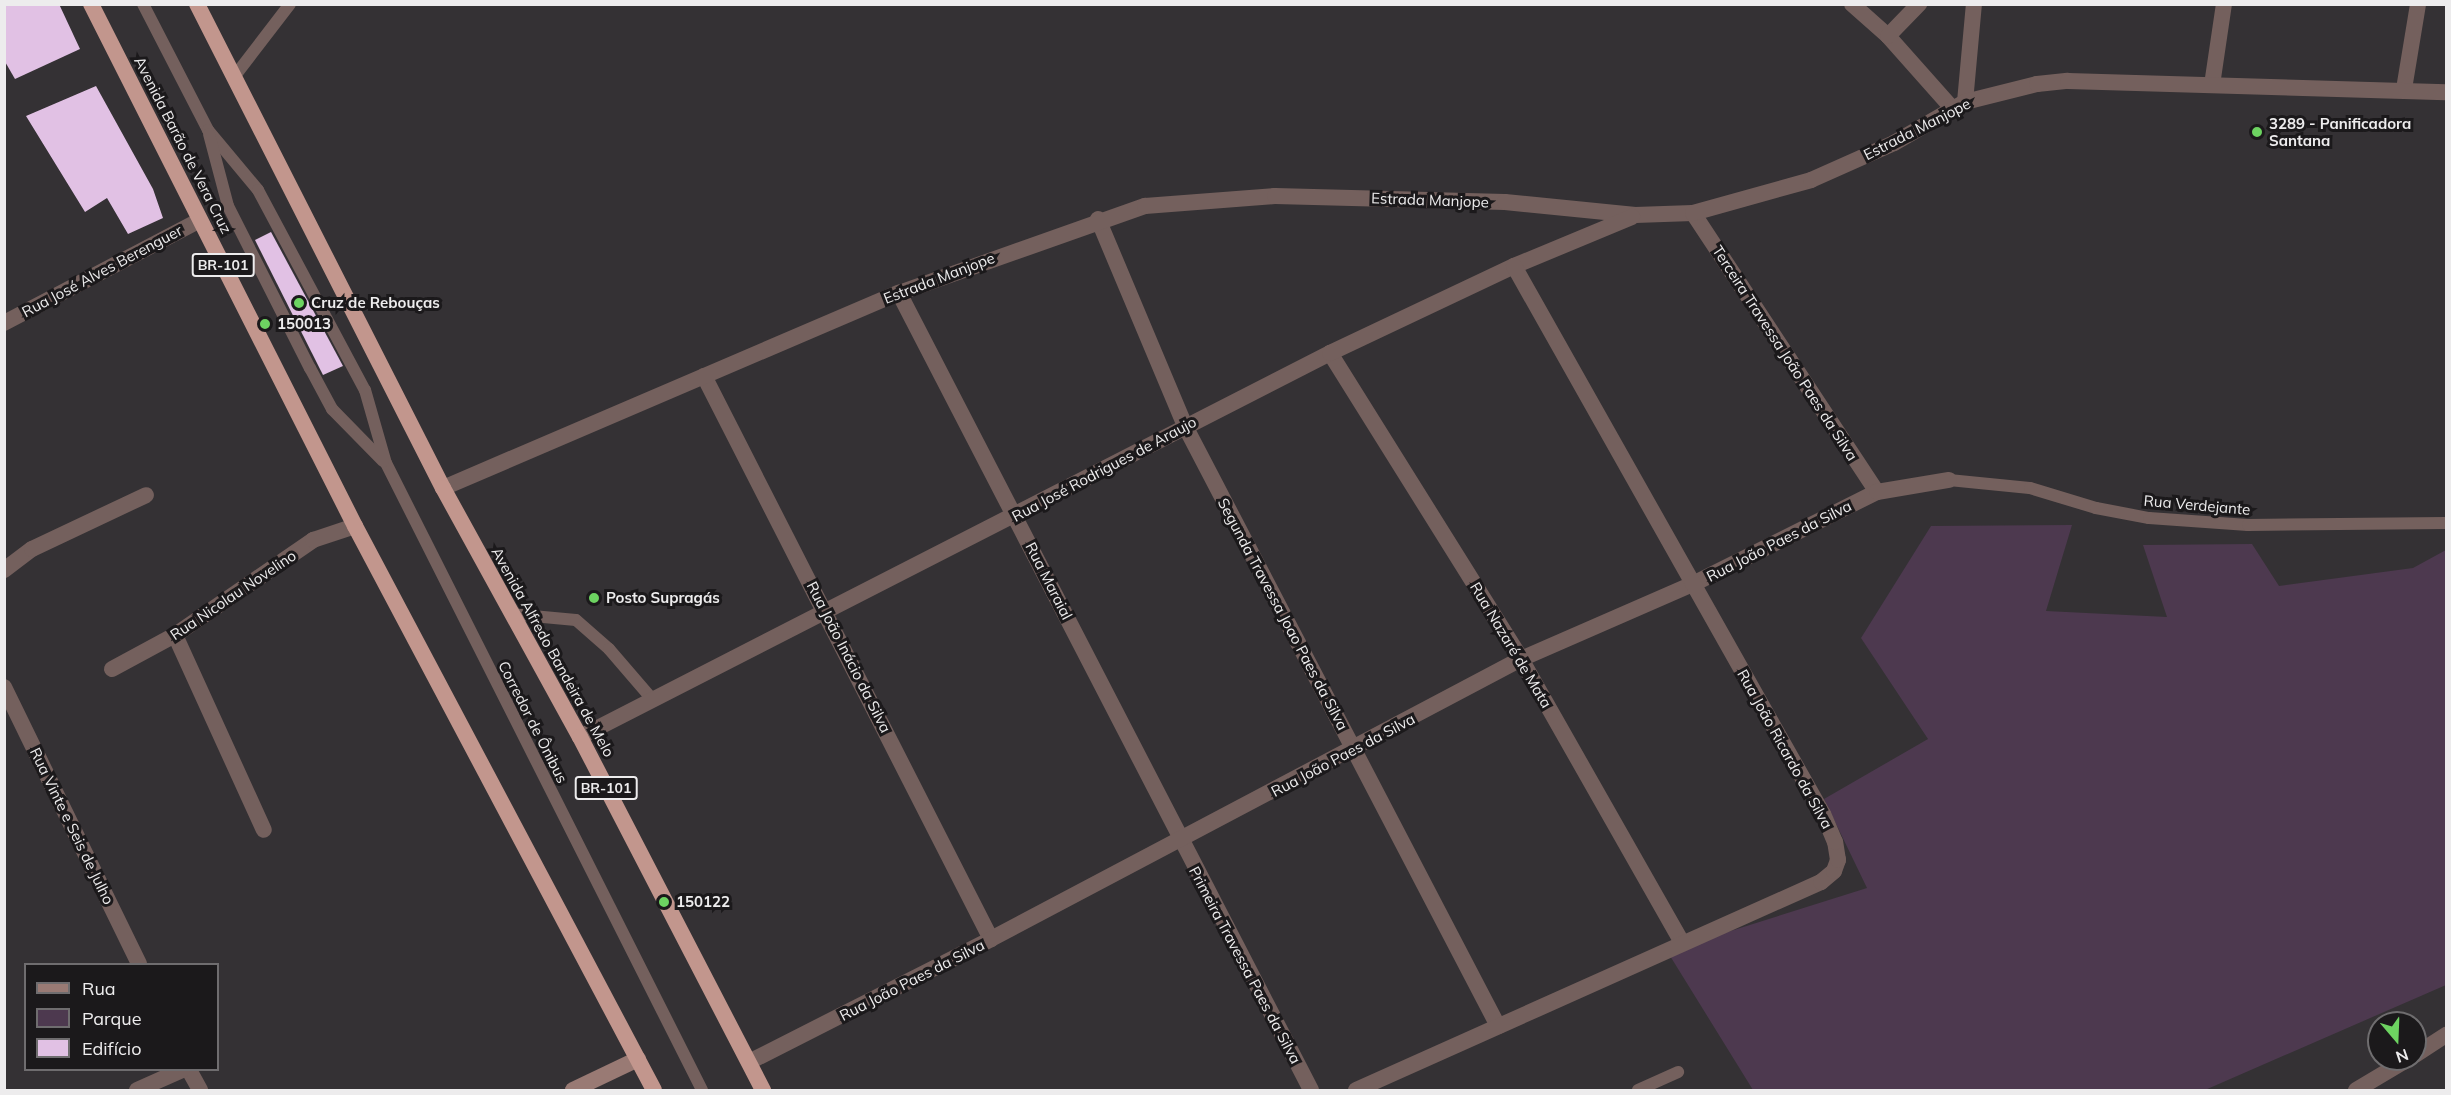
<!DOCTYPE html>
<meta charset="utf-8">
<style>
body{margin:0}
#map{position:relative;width:2451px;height:1095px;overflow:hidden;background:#343134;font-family:Mulish,sans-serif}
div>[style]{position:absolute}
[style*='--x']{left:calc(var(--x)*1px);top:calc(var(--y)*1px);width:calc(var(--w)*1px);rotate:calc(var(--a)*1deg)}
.green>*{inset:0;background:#4d394f}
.building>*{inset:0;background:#e1c1e4}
.service>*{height:12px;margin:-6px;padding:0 6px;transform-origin:6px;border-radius:6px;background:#74605d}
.minor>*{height:16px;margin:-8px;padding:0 8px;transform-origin:8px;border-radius:8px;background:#74605d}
.secondary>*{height:16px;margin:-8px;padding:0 8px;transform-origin:8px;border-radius:8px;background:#997a74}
.trunk>*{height:16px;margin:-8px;padding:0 8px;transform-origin:8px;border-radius:8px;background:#c2968d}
.dots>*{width:16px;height:16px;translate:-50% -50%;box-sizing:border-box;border:3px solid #1b191b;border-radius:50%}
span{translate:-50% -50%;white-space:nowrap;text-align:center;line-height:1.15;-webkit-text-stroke:6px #1b191b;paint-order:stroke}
.shield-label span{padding:2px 4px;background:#1b191b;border:2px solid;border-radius:4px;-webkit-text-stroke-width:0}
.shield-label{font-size:14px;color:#edeced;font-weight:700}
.poi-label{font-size:15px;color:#edeced;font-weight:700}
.left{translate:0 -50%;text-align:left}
.street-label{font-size:15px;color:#edeced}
.frame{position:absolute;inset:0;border:6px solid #edeced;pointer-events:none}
.legend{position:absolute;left:24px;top:963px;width:195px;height:108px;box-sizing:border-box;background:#1b191b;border:2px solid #6f6d6f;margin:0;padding:8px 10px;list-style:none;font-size:18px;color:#edeced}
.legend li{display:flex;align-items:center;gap:12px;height:30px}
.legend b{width:30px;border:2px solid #6f6d6f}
.north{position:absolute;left:2367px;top:1011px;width:60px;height:60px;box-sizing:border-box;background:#1b191b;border:2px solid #6f6d6f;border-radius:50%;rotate:161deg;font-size:16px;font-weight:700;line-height:24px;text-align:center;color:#edeced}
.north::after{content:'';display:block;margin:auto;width:21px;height:27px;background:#6dd361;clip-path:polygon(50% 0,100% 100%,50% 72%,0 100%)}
</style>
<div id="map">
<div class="green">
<div style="clip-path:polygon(2072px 525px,2046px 611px,2167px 617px,2143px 545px,2252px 544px,2279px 586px,2413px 568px,2446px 550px,2446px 985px,2205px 1090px,1753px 1090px,1667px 951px,1867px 888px,1824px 799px,1928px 739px,1861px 638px,1931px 526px)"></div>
</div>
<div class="building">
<div style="clip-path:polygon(4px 4px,59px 4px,80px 49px,15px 79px,4px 60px)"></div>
<div style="clip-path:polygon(96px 86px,153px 189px,163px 218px,128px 234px,107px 198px,85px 212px,26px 116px)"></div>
<div style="clip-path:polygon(271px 232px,343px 366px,323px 375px,255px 240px)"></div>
</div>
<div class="service">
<div style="--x:143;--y:4;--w:142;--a:62.7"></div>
<div style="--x:208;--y:130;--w:78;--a:50.2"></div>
<div style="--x:258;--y:190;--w:227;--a:61.9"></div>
<div style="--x:365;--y:390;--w:76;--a:74"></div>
<div style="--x:386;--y:463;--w:702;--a:63.25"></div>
<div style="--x:234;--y:77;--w:92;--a:-52.5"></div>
<div style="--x:209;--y:134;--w:74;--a:75.2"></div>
<div style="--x:228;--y:206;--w:182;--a:63.2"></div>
<div style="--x:310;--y:368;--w:47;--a:61.8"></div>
<div style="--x:332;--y:409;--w:73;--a:45.6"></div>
<div style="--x:1949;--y:480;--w:81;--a:5.6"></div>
<div style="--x:2030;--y:488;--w:69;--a:16.9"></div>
<div style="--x:2096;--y:508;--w:54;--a:10.7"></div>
<div style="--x:2149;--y:518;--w:99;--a:4"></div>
<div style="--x:2248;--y:525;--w:198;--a:-0.6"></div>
<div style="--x:511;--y:614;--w:65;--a:5.3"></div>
<div style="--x:576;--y:620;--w:44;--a:41.3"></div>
<div style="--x:609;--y:649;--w:66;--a:49.3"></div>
<div style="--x:1638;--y:1090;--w:44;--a:-24.2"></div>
</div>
<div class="minor">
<div style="--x:1852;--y:4;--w:48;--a:41.6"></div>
<div style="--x:1888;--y:36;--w:96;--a:48.4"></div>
<div style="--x:1888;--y:36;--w:45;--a:-45.9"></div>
<div style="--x:2212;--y:85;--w:82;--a:-81.6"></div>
<div style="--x:2404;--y:89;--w:86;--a:-80.6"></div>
<div style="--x:1965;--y:102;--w:98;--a:-84.8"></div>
<div style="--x:1693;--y:213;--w:334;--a:56.6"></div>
<div style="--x:1098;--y:219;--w:225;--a:67.2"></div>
<div style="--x:1185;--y:426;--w:677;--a:62.45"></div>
<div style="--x:899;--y:293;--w:897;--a:62.66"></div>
<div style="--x:4;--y:323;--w:221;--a:-27.7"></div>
<div style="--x:1330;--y:353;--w:361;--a:58"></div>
<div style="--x:1521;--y:659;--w:326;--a:60.4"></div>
<div style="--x:704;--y:376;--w:632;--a:62.99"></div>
<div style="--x:443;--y:488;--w:496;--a:-23.2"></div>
<div style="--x:899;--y:293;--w:261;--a:-19.5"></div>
<div style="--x:1145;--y:206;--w:130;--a:-4.4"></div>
<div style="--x:1275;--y:196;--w:230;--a:1.5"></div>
<div style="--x:1505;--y:202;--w:131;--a:5.7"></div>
<div style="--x:1635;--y:215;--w:58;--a:-2"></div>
<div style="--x:1693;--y:213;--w:123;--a:-15.6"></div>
<div style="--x:1811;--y:180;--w:91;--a:-24"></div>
<div style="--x:1894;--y:143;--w:82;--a:-30"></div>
<div style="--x:1965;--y:102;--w:74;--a:-14"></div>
<div style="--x:2037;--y:84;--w:31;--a:-6"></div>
<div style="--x:2068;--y:81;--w:378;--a:1.7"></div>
<div style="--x:4;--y:570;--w:35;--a:-37"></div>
<div style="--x:32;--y:549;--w:126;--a:-25.3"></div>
<div style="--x:175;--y:635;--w:214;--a:65.5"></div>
<div style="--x:112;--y:669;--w:72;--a:-28.4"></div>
<div style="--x:175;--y:635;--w:168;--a:-34.5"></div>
<div style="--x:313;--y:540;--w:44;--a:-18.4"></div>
<div style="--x:4;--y:687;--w:308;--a:64"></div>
<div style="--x:580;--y:737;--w:843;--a:-27.11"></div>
<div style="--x:1330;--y:353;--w:204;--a:-25.3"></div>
<div style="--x:1514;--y:266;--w:128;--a:-22.6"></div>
<div style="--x:2415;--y:1055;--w:37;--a:-33"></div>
<div style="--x:749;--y:1062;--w:271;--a:-26.9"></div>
<div style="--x:991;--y:939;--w:599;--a:-27.85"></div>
<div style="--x:1521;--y:659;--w:188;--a:-23.6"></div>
<div style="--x:1693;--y:584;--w:206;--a:-26.6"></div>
<div style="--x:1877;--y:492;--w:73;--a:-9.5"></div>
<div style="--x:189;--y:1070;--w:23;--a:61"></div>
<div style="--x:137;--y:1090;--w:49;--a:-24"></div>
<div style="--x:1356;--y:1090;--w:509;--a:-24.1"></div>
<div style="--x:1821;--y:882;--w:17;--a:-40"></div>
<div style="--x:1834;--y:871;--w:12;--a:-70"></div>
<div style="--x:1838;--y:860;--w:18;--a:-99"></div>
<div style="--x:1835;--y:842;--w:30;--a:-113"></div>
<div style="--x:1823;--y:814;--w:629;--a:-119.42"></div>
<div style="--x:2356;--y:1090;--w:61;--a:-30.8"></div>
</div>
<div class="secondary">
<div style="--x:573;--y:1090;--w:72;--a:-25.5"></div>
</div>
<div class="trunk">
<div style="--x:91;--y:4;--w:585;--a:63.17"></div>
<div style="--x:355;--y:526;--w:638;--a:62.07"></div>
<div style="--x:197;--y:4;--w:543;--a:63.06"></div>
<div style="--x:443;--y:488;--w:284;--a:61.2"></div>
<div style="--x:580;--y:737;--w:398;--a:62.6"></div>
</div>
<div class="dots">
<div style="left:2257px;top:132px;background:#6dd361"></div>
<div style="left:299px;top:303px;background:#6dd361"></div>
<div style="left:265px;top:324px;background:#6dd361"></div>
<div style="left:594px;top:598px;background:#6dd361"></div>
<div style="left:664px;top:902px;background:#6dd361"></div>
</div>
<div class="shield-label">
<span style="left:223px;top:265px">BR-101</span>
<span style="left:606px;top:788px">BR-101</span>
</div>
<div class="poi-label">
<span class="left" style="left:2269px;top:132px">3289 - Panificadora<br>Santana</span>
<span class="left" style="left:311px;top:303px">Cruz de Rebouças</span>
<span class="left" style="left:277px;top:324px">150013</span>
<span class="left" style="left:606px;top:598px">Posto Supragás</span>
<span class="left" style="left:676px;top:902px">150122</span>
</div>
<div class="street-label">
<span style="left:1917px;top:129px;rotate:-27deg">Estrada Manjope</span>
<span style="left:183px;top:145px;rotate:63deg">Avenida Barão de Vera Cruz</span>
<span style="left:1430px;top:200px;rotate:2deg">Estrada Manjope</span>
<span style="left:102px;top:271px;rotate:-28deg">Rua José Alves Berenguer</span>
<span style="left:939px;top:278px;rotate:-21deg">Estrada Manjope</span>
<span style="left:1785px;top:353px;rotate:57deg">Terceira Travessa João Paes da Silva</span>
<span style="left:1104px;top:469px;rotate:-28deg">Rua José Rodrigues de Araujo</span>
<span style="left:2197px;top:505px;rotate:5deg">Rua Verdejante</span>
<span style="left:1779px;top:541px;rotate:-27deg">Rua João Paes da Silva</span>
<span style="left:1049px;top:581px;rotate:63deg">Rua Maraial</span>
<span style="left:233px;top:595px;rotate:-34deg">Rua Nicolau Novelino</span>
<span style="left:1283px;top:614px;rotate:62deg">Segunda Travessa Joao Paes da Silva</span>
<span style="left:1511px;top:645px;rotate:59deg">Rua Nazaré de Mata</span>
<span style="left:553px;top:652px;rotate:61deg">Avenida Alfredo Bandeira de Melo</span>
<span style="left:849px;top:657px;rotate:63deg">Rua João Inácio da Silva</span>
<span style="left:533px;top:722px;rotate:63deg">Corredor de Ônibus</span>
<span style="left:1785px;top:749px;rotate:61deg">Rua João Ricardo da Silva</span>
<span style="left:1343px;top:755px;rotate:-28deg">Rua João Paes da Silva</span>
<span style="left:72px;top:826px;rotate:64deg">Rua Vinte e Seis de Julho</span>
<span style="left:1245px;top:965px;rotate:62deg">Primeira Travessa Paes da Silva</span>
<span style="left:912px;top:980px;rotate:-27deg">Rua João Paes da Silva</span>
</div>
<div class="frame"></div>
<ul class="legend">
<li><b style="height:8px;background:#997a74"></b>Rua</li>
<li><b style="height:16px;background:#4d394f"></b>Parque</li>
<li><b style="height:16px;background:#e1c1e4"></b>Edifício</li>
</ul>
<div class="north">N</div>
</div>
